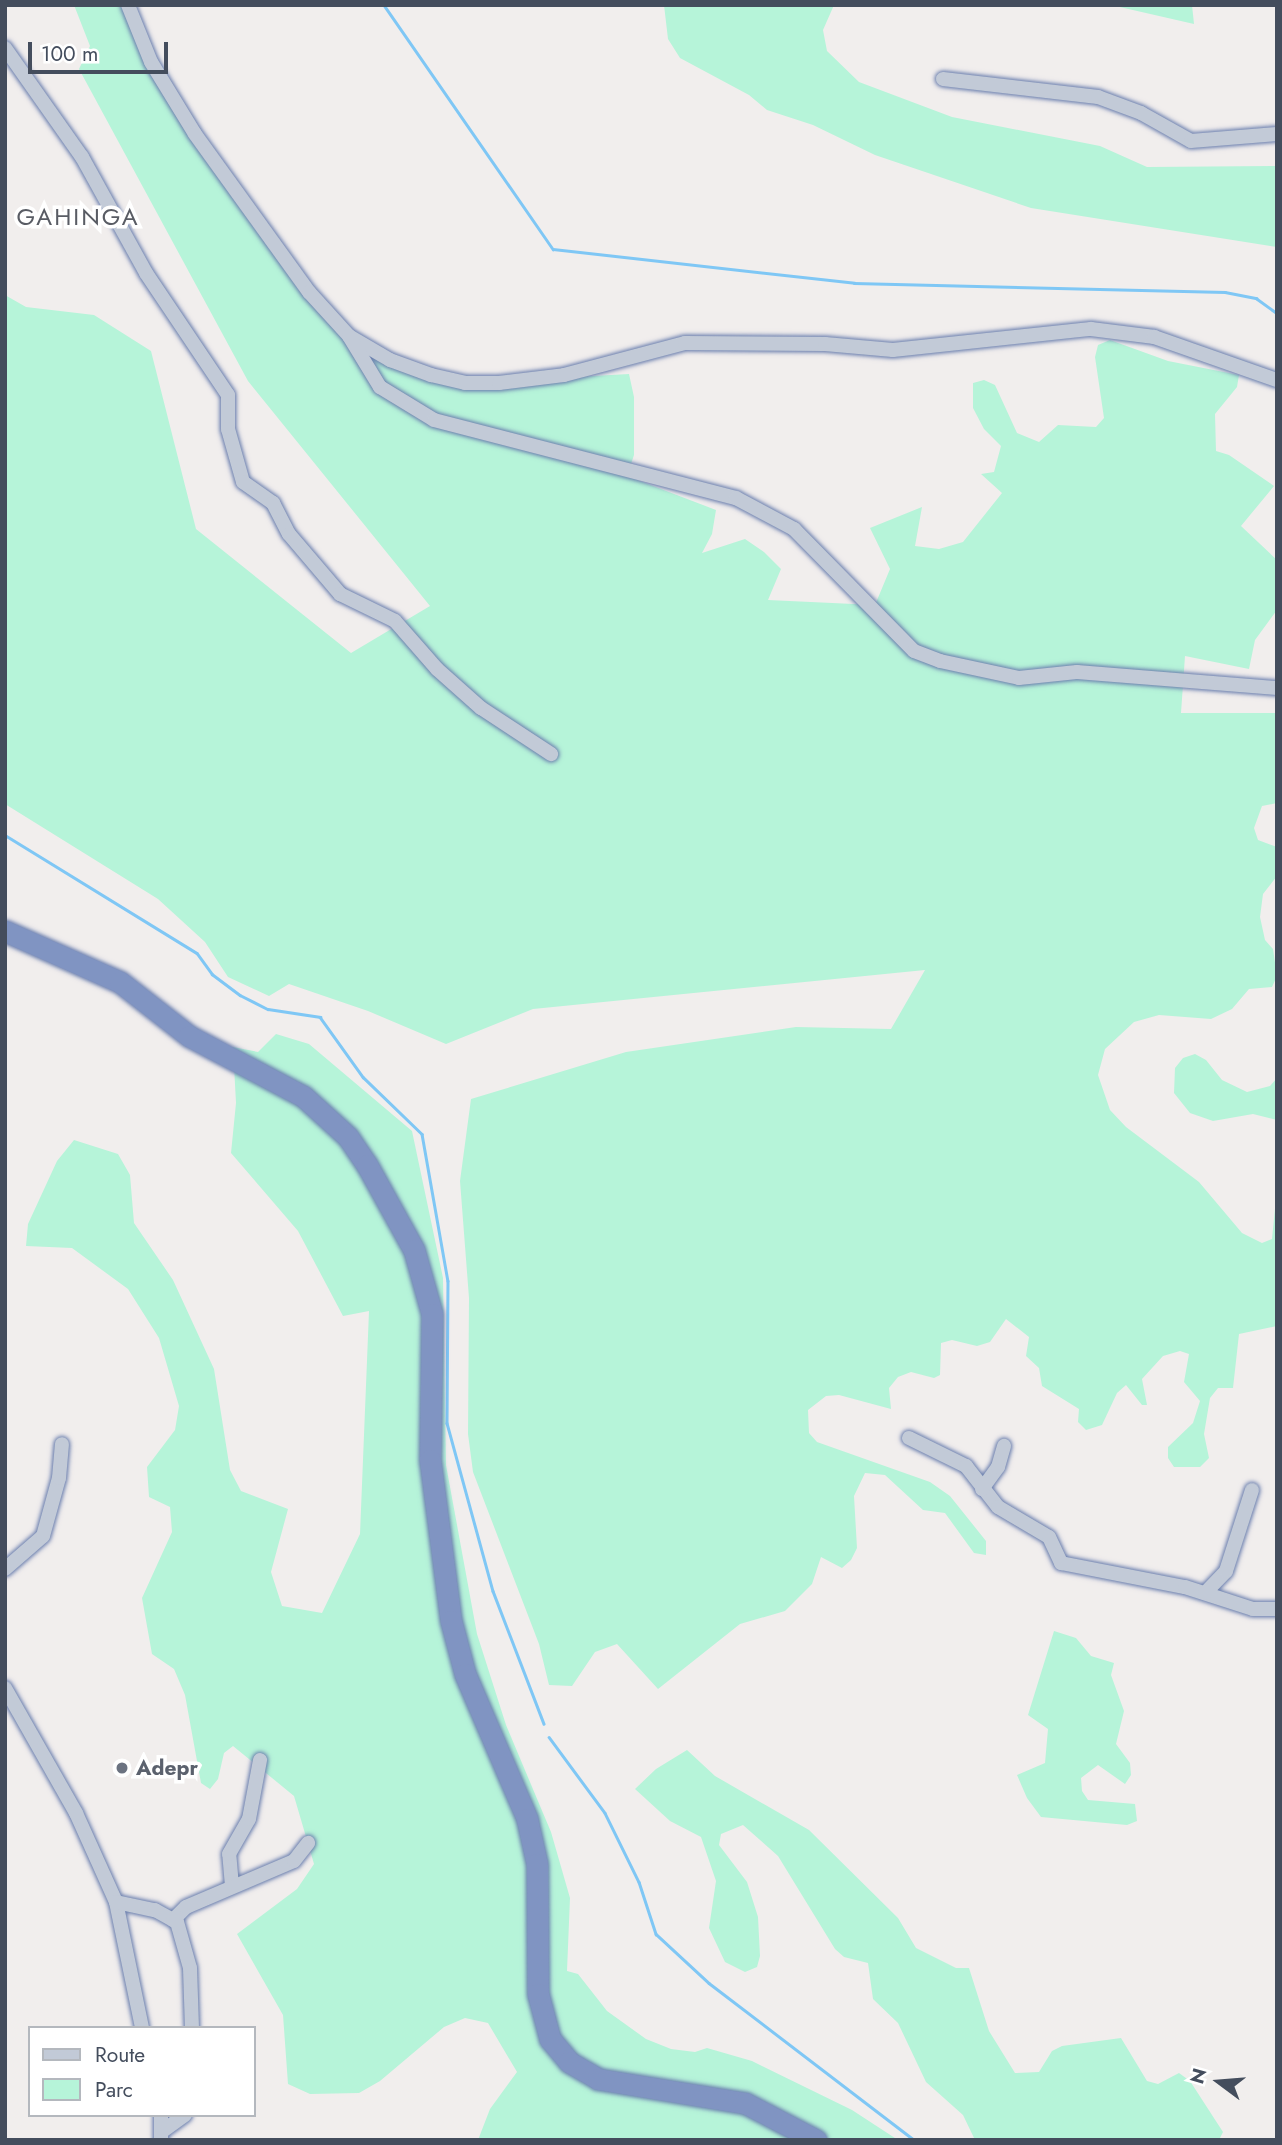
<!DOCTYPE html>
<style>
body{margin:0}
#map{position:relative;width:1282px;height:2145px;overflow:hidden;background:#f1eeed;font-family:Jost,sans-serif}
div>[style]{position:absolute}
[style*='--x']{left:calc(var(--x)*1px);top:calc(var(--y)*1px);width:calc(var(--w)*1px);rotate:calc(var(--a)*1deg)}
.green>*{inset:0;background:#b6f4d9}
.stream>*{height:2.5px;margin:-1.25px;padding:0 1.25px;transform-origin:1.25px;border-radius:1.25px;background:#7fc7f5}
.roads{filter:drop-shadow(0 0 2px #6b7fae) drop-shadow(0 0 2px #6b7fae)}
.minor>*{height:14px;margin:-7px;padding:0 7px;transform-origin:7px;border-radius:7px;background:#c2cad7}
.highway>*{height:21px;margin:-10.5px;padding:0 10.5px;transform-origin:10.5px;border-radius:10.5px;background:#8094c2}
.dots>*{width:19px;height:19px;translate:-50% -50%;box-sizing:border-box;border:4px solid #fff;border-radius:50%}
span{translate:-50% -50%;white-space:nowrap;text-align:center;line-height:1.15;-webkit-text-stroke:7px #fff;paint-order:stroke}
.worship-label{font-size:21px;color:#5b616d;font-weight:700}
.left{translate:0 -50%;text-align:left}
.quarter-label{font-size:24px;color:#595c64;letter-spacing:2px}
.frame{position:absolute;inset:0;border:7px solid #444d5d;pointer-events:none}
.legend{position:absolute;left:28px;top:2026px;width:228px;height:91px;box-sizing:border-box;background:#fff;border:2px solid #b4b8be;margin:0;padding:9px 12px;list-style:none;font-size:21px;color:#444d5d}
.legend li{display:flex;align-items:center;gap:14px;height:35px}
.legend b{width:35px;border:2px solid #b4b8be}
.north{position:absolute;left:1184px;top:2047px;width:70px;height:70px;-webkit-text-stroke:5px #fff;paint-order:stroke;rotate:286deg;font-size:19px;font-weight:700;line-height:28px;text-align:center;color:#444d5d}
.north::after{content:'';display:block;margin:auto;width:24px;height:32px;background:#444d5d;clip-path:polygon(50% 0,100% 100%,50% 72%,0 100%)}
.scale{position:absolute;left:28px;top:42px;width:140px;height:32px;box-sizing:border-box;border:4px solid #444d5d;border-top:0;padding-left:9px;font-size:21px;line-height:24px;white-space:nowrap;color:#444d5d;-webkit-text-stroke:5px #fff;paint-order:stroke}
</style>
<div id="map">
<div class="green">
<div style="clip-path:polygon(74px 5px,128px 5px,195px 134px,349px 336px,390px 360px,465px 383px,629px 374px,634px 397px,634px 455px,627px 476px,716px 510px,712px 534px,702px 553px,745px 539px,764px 552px,781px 569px,768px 600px,875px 605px,890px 569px,870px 528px,922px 507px,915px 546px,939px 549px,963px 542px,1002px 493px,981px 474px,994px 472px,1001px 446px,984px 429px,973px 408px,973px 383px,984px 380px,995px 385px,1017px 433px,1039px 442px,1058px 425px,1096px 427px,1104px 418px,1095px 357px,1098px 345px,1110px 340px,1168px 361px,1239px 375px,1237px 387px,1215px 414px,1216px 451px,1229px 455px,1274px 486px,1241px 526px,1277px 560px,1277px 610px,1255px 640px,1249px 669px,1185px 656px,1181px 713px,1277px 713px,1277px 803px,1262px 806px,1254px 828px,1258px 840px,1277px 847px,1277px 876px,1263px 894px,1260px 917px,1265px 940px,1273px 949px,1277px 976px,1272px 987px,1249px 989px,1232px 1009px,1211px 1019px,1159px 1015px,1134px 1022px,1105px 1049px,1098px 1075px,1110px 1110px,1126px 1127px,1199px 1182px,1242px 1233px,1262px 1243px,1272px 1239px,1277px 1188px,1277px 1326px,1239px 1334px,1233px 1388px,1218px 1388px,1210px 1398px,1204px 1434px,1209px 1458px,1200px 1467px,1174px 1467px,1168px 1458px,1168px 1447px,1193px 1423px,1200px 1401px,1184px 1382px,1189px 1354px,1180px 1351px,1163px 1356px,1142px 1379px,1147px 1405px,1142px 1405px,1126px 1385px,1117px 1393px,1102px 1425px,1086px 1430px,1078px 1422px,1079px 1409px,1042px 1386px,1039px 1368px,1026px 1356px,1029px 1337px,1006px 1319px,990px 1342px,977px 1346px,952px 1340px,941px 1343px,940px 1375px,934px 1378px,911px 1372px,898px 1377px,889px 1388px,891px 1409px,839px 1395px,826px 1396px,808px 1410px,809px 1433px,817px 1442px,930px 1482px,950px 1496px,986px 1541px,986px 1555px,974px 1553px,945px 1513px,923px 1510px,885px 1475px,865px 1473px,854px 1496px,857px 1548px,851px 1560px,842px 1568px,821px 1557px,812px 1584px,785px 1611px,740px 1624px,658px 1689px,617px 1644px,595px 1652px,572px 1686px,549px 1685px,539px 1644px,473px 1472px,468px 1434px,469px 1298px,460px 1181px,471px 1099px,626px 1052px,796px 1027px,891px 1029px,925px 970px,533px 1009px,446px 1044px,368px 1011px,289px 984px,269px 996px,228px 977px,205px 942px,158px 899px,5px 804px,5px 295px,26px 307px,94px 315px,151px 351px,196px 529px,351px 653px,430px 606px,248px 381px,79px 69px,90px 46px)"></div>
<div style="clip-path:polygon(664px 5px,834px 5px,823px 30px,827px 51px,859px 82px,952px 117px,1100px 146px,1147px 167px,1277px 166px,1277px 247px,1031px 208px,875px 155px,813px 125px,767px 110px,749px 95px,680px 58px,668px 39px)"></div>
<div style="clip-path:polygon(1111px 5px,1192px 5px,1194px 24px)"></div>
<div style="clip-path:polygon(276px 1034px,309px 1044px,412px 1131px,443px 1278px,446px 1465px,477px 1634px,506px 1725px,551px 1832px,570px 1898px,567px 1971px,578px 1974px,607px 2011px,646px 2039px,671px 2049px,695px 2052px,707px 2048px,752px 2061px,852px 2110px,898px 2140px,478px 2140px,490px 2109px,517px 2072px,488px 2023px,465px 2018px,444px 2027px,380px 2081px,359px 2093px,310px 2094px,288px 2084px,283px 2015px,237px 1934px,297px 1889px,314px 1864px,294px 1796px,233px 1746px,224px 1753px,218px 1779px,210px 1789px,201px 1783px,185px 1695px,174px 1669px,152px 1654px,142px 1598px,172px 1532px,170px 1507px,149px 1497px,147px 1467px,175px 1430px,179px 1406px,159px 1338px,128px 1289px,72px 1248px,26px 1246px,28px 1224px,57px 1161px,74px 1140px,118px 1154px,130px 1175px,134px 1223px,173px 1280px,214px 1369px,230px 1470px,241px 1491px,288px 1509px,271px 1572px,282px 1606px,322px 1613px,360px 1534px,369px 1311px,343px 1316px,298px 1231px,231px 1153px,236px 1103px,233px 1047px,258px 1052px)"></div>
<div style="clip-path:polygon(1195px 1054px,1206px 1060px,1222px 1080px,1247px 1092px,1270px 1086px,1277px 1078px,1277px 1120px,1253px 1114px,1213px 1121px,1190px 1113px,1174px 1093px,1175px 1068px,1183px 1058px)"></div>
<div style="clip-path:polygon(1054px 1631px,1076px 1638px,1091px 1656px,1114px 1663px,1111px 1675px,1124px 1711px,1116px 1744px,1130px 1763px,1131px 1775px,1125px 1784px,1098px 1765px,1081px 1778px,1082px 1791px,1088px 1800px,1135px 1804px,1137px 1821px,1127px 1825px,1041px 1817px,1027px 1798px,1017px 1775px,1045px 1763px,1048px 1729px,1028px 1715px)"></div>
<div style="clip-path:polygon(687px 1750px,715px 1776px,809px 1830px,898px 1918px,916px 1948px,956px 1968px,969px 1968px,989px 2031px,1015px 2073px,1039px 2072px,1052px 2051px,1062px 2046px,1121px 2038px,1147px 2081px,1158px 2084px,1179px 2073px,1190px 2081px,1223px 2132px,1219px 2140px,975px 2140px,963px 2115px,926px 2082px,898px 2023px,873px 1999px,868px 1963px,844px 1957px,835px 1949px,778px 1856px,743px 1825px,721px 1834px,719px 1845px,747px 1882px,758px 1917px,760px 1956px,757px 1967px,745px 1972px,725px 1962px,709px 1928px,716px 1881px,701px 1837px,670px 1821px,635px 1789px,656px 1769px)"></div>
</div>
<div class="stream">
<div style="--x:384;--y:5;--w:297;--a:55.3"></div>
<div style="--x:553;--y:249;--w:303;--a:6.4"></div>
<div style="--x:854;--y:283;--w:371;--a:1.4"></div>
<div style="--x:1225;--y:292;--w:32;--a:11"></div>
<div style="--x:1256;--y:298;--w:26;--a:36"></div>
<div style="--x:5;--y:835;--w:225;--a:31.6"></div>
<div style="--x:197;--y:953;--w:26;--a:54"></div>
<div style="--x:212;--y:974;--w:35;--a:37"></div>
<div style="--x:240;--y:995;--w:31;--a:27"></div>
<div style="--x:268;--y:1009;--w:53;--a:8.7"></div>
<div style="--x:320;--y:1017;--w:74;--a:54.4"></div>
<div style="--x:363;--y:1077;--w:82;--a:44"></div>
<div style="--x:422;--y:1134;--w:149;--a:80"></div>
<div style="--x:448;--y:1281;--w:142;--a:90.4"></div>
<div style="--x:447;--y:1423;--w:174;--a:74.7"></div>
<div style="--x:493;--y:1591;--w:142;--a:69"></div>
<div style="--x:549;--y:1737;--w:94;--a:53.6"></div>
<div style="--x:605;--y:1813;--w:77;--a:63.8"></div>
<div style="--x:639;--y:1882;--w:55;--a:71.9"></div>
<div style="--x:656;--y:1934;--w:72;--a:42.8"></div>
<div style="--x:709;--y:1983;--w:258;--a:37.4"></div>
</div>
<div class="roads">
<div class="minor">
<div style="--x:128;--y:5;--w:61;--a:68"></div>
<div style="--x:151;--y:62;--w:84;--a:58.6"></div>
<div style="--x:195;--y:134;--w:195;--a:54.2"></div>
<div style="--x:309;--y:292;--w:59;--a:47.7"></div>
<div style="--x:349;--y:336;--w:48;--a:30.3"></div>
<div style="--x:390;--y:360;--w:44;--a:20.1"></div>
<div style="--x:431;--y:375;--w:35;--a:13"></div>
<div style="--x:465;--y:383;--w:34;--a:0"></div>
<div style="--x:499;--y:383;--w:65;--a:-7"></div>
<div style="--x:564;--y:375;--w:125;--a:-14.8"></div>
<div style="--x:685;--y:343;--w:140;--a:0.4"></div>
<div style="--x:825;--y:344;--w:68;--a:5"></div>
<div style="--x:893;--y:350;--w:199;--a:-6.1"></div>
<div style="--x:1091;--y:329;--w:64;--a:7.2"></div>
<div style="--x:1154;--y:337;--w:130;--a:19.3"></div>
<div style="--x:5;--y:48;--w:133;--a:54.8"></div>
<div style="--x:82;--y:157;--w:132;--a:61.1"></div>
<div style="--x:146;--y:273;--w:147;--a:56.1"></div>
<div style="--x:228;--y:395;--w:34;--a:90"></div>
<div style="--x:228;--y:429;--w:55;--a:74.2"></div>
<div style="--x:243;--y:482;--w:37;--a:35"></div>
<div style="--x:273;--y:503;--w:35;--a:63"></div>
<div style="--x:289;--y:534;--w:79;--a:49.6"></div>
<div style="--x:340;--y:594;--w:61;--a:26.1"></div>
<div style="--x:395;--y:621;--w:64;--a:48.8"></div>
<div style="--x:437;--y:669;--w:59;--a:41.6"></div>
<div style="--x:481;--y:708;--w:84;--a:33.3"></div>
<div style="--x:943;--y:79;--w:156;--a:6.6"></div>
<div style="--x:1098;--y:97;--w:46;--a:20.4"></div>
<div style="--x:1141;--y:113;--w:57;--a:29.2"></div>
<div style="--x:1191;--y:141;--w:86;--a:-4.7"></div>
<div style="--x:349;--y:336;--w:60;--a:58.7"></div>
<div style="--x:380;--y:387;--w:63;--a:31.4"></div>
<div style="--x:434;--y:420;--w:312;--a:14.5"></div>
<div style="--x:736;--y:498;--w:66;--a:28.1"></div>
<div style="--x:794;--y:529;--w:171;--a:45.5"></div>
<div style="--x:914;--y:651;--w:28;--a:21"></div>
<div style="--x:940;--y:661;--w:81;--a:12.1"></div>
<div style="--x:1019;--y:678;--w:58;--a:-5.9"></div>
<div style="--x:1077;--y:672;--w:201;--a:4.6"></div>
<div style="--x:909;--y:1438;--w:64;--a:26.2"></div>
<div style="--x:966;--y:1466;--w:52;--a:52"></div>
<div style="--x:998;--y:1507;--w:59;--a:30.5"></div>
<div style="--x:1049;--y:1537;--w:29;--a:65"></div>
<div style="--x:1061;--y:1563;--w:126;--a:11"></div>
<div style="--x:1185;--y:1587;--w:71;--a:17.9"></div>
<div style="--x:1253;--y:1609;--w:24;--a:0"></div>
<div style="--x:982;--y:1489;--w:27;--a:-54"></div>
<div style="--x:998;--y:1467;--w:22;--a:-74"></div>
<div style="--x:5;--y:1569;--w:50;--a:-41"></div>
<div style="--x:43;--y:1536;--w:60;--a:-74.6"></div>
<div style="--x:59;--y:1478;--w:34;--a:-85"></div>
<div style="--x:1205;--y:1593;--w:30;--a:-46"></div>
<div style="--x:1226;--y:1571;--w:85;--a:-72.2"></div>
<div style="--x:5;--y:1688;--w:144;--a:60.4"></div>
<div style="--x:76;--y:1813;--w:98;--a:65.8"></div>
<div style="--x:116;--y:1902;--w:129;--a:78.3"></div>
<div style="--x:232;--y:1886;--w:32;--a:-95"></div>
<div style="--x:229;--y:1854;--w:40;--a:-60.3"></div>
<div style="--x:249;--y:1819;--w:60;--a:-79.4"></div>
<div style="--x:116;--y:1902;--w:40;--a:12"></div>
<div style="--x:155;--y:1910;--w:25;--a:29"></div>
<div style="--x:177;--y:1922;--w:48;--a:74.2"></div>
<div style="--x:190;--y:1968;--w:60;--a:88.1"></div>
<div style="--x:173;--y:1920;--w:18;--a:-45"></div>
<div style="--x:186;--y:1907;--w:117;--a:-23.1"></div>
<div style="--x:294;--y:1861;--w:23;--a:-52"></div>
<div style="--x:161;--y:2115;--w:25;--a:90"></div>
<div style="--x:164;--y:2130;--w:26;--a:-36"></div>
</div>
<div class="highway">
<div style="--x:5;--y:931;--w:126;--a:23.9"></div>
<div style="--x:120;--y:982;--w:88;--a:38"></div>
<div style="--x:189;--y:1036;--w:129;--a:27.8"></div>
<div style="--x:303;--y:1096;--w:61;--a:42.3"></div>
<div style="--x:348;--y:1137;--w:34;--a:56"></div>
<div style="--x:367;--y:1165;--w:97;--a:61.1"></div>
<div style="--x:414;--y:1250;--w:66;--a:74.3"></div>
<div style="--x:432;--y:1314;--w:146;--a:90.8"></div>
<div style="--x:430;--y:1460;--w:162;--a:82.6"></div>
<div style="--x:451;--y:1621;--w:55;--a:75.2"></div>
<div style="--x:465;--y:1674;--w:158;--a:66.8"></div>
<div style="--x:527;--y:1819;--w:46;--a:77.5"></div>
<div style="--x:537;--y:1864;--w:130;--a:89.6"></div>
<div style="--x:538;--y:1994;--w:47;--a:75.1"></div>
<div style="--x:550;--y:2039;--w:30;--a:50"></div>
<div style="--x:569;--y:2062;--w:34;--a:30"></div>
<div style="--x:598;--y:2079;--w:149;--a:9.3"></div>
<div style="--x:745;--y:2103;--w:80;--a:27.5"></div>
</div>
</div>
<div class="dots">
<div style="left:122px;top:1768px;background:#6b7280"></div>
</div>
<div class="worship-label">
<span class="left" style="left:136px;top:1768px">Adepr</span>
</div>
<div class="quarter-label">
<span style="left:78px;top:217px">GAHINGA</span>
</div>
<div class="frame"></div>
<ul class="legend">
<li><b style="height:9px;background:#c2cad7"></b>Route</li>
<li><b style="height:19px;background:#b6f4d9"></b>Parc</li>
</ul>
<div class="north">N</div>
<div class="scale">100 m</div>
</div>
